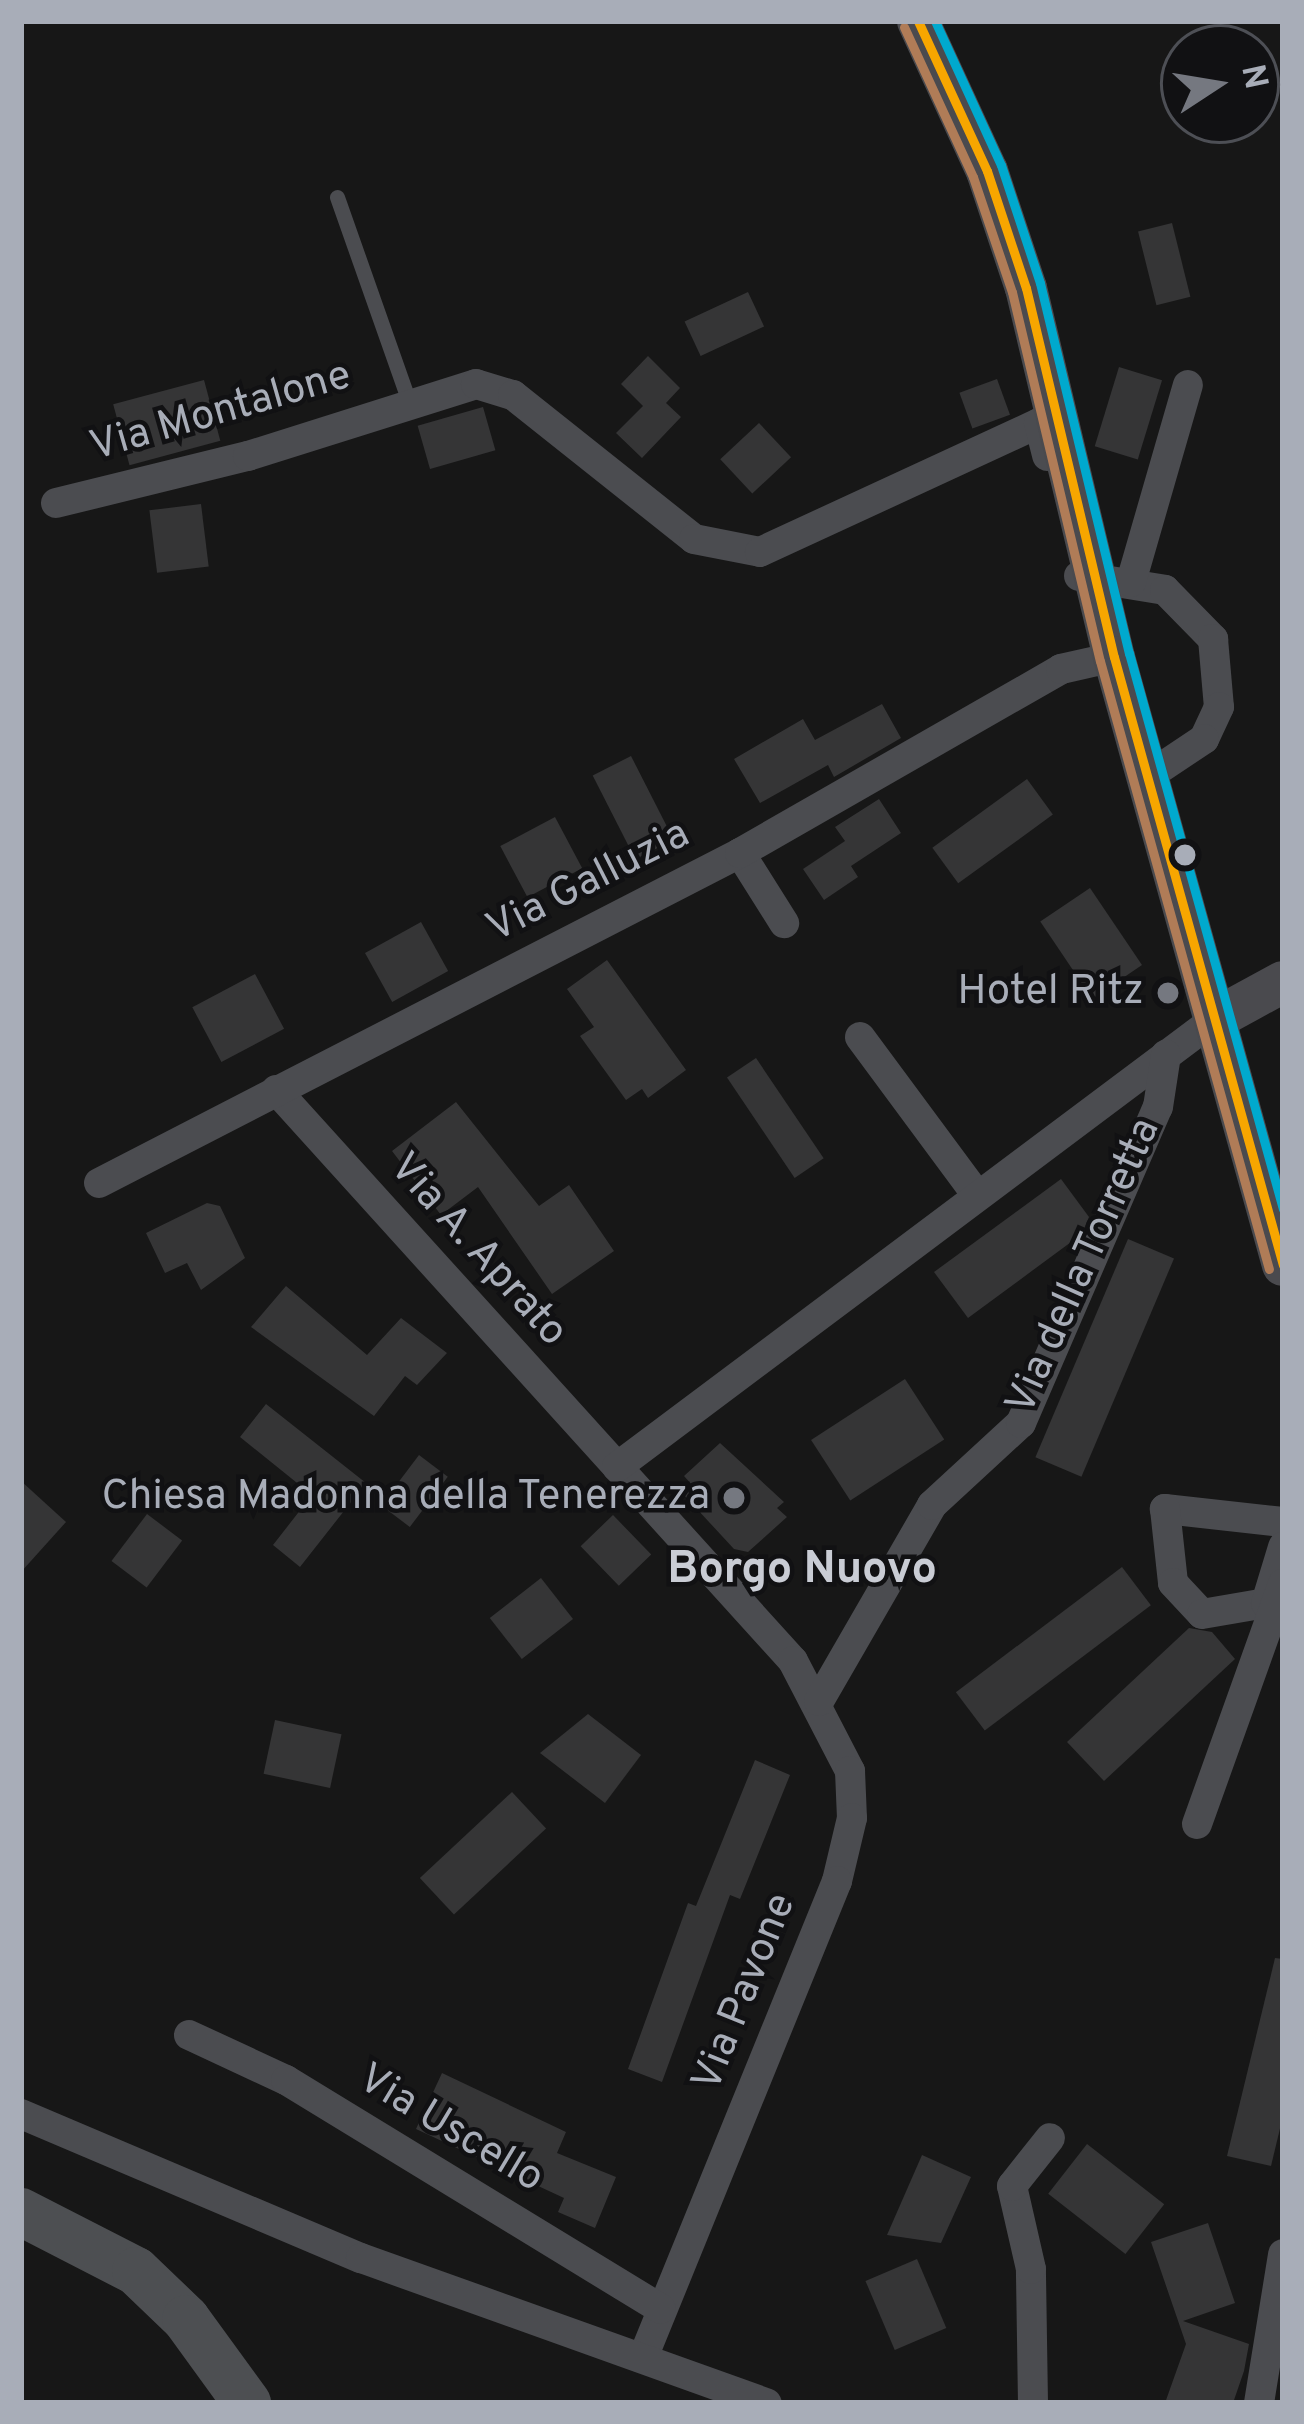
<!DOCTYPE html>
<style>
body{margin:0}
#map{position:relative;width:1304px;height:2424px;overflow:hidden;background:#171717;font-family:Overpass,sans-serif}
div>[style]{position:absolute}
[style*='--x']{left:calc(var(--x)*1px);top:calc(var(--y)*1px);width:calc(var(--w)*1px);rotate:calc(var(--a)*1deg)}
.building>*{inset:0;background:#353536;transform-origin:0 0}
.lane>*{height:15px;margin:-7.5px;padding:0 7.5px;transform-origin:7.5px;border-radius:7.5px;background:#4b4c50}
.street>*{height:30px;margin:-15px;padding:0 15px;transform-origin:15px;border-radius:15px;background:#4b4c50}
.secondary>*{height:42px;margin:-21px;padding:0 21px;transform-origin:21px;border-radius:21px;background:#4a4a4e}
.primary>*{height:48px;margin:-24px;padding:0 24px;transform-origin:24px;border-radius:24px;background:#4d4f52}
.bus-1>*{height:9px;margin:-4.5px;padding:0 4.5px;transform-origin:4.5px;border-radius:4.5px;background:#f7a600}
.bus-2>*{height:9px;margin:-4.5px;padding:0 4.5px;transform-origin:4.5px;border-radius:4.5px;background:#b07c57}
.bus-3>*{height:9px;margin:-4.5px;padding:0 4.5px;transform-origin:4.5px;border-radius:4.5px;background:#00a9ce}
.dots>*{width:33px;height:33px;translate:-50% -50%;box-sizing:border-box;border:6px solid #111113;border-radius:50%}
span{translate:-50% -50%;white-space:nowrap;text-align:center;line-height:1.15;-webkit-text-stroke:9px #111113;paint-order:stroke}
.street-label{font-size:42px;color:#a8adb8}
.poi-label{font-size:42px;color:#a8adb8}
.right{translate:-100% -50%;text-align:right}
.neighbourhood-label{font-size:45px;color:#c9ccd4;font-weight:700}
.frame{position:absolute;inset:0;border:24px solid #a8adb8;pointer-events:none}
.north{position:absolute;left:1160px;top:24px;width:120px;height:120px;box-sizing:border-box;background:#111113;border:3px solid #4d4f55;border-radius:50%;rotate:78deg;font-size:33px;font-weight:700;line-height:48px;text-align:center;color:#a8adb8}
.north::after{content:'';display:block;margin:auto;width:42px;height:54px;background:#757880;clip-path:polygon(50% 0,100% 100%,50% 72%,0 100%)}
</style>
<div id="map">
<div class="building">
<div style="left:1172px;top:223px;width:76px;height:35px;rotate:76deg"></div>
<div style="left:748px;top:292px;width:38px;height:70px;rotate:65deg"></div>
<div style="clip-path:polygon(648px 356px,680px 388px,666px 403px,681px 417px,642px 458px,616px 433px,643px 406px,621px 384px)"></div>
<div style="left:1119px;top:367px;width:45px;height:83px;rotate:17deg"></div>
<div style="left:997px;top:379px;width:38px;height:40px;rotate:70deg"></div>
<div style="left:204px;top:380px;width:63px;height:94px;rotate:75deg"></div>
<div style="left:483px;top:407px;width:45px;height:68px;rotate:74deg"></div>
<div style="left:759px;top:423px;width:47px;height:53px;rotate:47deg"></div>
<div style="left:201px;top:504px;width:63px;height:52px;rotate:83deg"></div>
<div style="clip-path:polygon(882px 704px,901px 738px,834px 777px,828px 765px,760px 803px,734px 759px,803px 719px,815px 740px)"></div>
<div style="left:631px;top:756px;width:94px;height:43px;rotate:63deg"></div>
<div style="left:1027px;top:779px;width:44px;height:117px;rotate:54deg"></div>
<div style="clip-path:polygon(879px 799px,901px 833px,851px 866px,858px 877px,824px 900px,803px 869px,845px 841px,835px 827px)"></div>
<div style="left:555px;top:817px;width:58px;height:62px;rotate:62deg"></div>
<div style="left:1090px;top:888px;width:93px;height:60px;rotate:56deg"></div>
<div style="left:421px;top:922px;width:56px;height:64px;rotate:61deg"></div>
<div style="clip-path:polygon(607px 960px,686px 1070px,648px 1098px,642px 1089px,626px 1100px,580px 1036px,594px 1027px,567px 989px)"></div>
<div style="left:255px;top:974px;width:62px;height:71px;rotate:62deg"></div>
<div style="left:756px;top:1058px;width:121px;height:35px;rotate:56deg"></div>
<div style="clip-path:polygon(456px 1102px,539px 1206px,569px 1185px,614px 1251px,552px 1294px,478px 1187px,441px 1215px,392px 1151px)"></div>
<div style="clip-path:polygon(1061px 1179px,1089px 1217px,1082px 1234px,968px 1318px,934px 1272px)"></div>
<div style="clip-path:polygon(207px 1203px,220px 1206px,245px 1258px,201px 1290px,187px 1263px,165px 1273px,146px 1233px)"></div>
<div style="left:1128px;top:1239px;width:50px;height:237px;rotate:23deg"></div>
<div style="clip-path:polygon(286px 1286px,367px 1355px,401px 1318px,447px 1353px,417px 1385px,405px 1376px,374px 1416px,251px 1327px)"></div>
<div style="left:905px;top:1379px;width:72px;height:112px;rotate:57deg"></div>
<div style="clip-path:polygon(266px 1404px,366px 1483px,300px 1567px,273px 1545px,312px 1495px,240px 1437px)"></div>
<div style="clip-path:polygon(720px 1443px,784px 1502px,777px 1508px,787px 1517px,748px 1552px,734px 1549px,684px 1495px,693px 1486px,684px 1476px)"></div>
<div style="left:419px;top:1455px;width:36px;height:63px;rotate:37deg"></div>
<div style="clip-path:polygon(21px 1481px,66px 1522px,21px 1572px)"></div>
<div style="left:147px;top:1514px;width:44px;height:59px;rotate:37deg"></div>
<div style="left:613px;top:1515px;width:55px;height:45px;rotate:46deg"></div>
<div style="left:1122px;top:1567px;width:48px;height:208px;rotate:53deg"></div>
<div style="left:541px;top:1578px;width:52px;height:65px;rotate:52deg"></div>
<div style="clip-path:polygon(1189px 1628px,1212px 1632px,1235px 1659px,1104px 1781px,1067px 1742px)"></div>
<div style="clip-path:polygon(588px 1714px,641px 1755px,605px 1803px,540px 1753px)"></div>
<div style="left:275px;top:1720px;width:68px;height:55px;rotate:12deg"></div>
<div style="clip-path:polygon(755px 1760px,790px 1775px,740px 1899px,730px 1895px,662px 2082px,628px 2069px,688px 1903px,696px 1906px)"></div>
<div style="left:512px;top:1792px;width:50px;height:126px;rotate:47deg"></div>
<div style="clip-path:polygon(1275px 1958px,1283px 1959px,1283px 2116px,1271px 2166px,1227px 2156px)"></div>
<div style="clip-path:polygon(442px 2073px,566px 2132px,557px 2153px,616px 2177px,595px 2228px,558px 2212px,564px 2198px,416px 2129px)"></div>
<div style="left:1087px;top:2144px;width:98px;height:63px;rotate:38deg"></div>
<div style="clip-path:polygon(922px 2155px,971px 2177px,941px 2243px,887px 2235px)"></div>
<div style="clip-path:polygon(1208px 2223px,1235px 2303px,1183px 2321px,1249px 2344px,1244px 2371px,1233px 2403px,1165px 2403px,1186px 2344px,1151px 2242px)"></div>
<div style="left:917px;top:2259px;width:75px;height:56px;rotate:67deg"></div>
</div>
<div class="lane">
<div style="--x:337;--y:197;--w:217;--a:70.6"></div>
</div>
<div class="street">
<div style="--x:56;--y:503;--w:198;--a:-13.8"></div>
<div style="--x:248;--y:456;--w:239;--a:-17.5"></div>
<div style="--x:476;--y:384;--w:39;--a:17"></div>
<div style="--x:513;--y:395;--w:231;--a:38.5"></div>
<div style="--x:694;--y:539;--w:67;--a:11.1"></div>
<div style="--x:760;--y:552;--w:307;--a:-24.8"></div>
<div style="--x:1039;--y:423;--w:34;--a:76"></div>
<div style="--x:1079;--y:576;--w:87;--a:9.2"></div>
<div style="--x:1165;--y:590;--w:69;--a:45.6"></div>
<div style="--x:1213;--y:639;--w:68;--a:85"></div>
<div style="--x:1219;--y:707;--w:35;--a:115"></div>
<div style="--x:1204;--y:739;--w:69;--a:146.3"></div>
<div style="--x:1131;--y:582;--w:205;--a:-73.9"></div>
<div style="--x:740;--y:853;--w:83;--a:57.8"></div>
<div style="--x:860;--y:1037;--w:195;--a:53.5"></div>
<div style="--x:276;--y:1090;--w:770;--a:47.84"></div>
<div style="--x:793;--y:1661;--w:124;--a:62.6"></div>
<div style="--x:850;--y:1771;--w:47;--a:87.6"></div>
<div style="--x:852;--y:1818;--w:65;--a:103.4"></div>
<div style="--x:837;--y:1881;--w:512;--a:112.15"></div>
<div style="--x:99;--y:1183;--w:721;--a:-27.24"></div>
<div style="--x:740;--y:853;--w:370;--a:-29.8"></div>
<div style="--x:1061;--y:669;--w:54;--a:-12.8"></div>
<div style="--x:617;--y:1467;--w:747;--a:-36.84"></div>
<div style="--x:1283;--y:1522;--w:119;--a:-173.7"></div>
<div style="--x:1165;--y:1509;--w:74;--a:83.8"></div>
<div style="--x:1173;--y:1583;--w:42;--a:46.9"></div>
<div style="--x:1202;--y:1614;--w:65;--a:-9.8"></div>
<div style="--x:1266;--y:1603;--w:59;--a:-73.1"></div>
<div style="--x:819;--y:1701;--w:226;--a:-60"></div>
<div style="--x:932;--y:1505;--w:121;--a:-42.7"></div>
<div style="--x:1021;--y:1423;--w:344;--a:-66.6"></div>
<div style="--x:1158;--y:1107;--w:53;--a:-81.3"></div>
<div style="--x:1197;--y:1824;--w:255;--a:-70.3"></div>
<div style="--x:189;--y:2035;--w:107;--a:24.9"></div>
<div style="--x:286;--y:2080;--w:439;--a:31.4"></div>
<div style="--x:21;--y:2114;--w:369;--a:23"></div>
<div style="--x:361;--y:2258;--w:431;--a:19.7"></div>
<div style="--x:1033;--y:2403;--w:134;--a:-90.9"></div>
<div style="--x:1031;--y:2269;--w:85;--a:-102.9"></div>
<div style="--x:1012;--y:2186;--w:61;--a:-51.6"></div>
<div style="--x:1259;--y:2403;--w:151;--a:-80.8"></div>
</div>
<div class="secondary">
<div style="--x:918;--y:21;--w:165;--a:65.3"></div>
<div style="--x:987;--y:171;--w:123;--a:71.6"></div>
<div style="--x:1026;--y:288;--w:379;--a:76.6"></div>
<div style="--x:1114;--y:657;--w:631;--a:74.47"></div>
<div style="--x:1215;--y:1019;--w:77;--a:-28.6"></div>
</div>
<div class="primary">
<div style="--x:21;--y:2212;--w:129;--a:27.2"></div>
<div style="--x:136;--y:2271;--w:69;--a:43.8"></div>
<div style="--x:186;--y:2319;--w:104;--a:54"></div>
</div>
<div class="bus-1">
<div style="--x:918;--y:21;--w:165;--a:65.3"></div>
<div style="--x:987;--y:171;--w:123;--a:71.6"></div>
<div style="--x:1026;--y:288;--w:379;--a:76.6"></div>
<div style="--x:1114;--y:657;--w:631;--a:74.47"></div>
</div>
<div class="bus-2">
<div style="--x:904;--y:27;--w:165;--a:65.3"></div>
<div style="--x:973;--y:177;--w:121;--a:71.3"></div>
<div style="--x:1012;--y:292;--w:379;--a:76.6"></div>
<div style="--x:1100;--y:661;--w:631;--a:74.47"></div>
</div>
<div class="bus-3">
<div style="--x:935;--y:21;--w:158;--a:65.4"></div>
<div style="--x:1001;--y:165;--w:124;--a:71.7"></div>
<div style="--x:1040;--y:283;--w:381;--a:76.5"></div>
<div style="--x:1129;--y:653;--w:577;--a:74.52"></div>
</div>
<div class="dots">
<div style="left:1185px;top:855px;background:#a8adb8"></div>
<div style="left:1168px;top:993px;background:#757880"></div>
<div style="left:734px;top:1498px;background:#757880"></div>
</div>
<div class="street-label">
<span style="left:221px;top:413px;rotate:-16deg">Via Montalone</span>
<span style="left:589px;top:883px;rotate:-27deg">Via Galluzia</span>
<span style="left:477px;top:1251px;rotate:48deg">Via A. Aprato</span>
<span style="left:1085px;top:1267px;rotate:-66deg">Via della Torretta</span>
<span style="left:746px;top:1993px;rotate:-68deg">Via Pavone</span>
<span style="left:450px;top:2130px;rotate:31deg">Via Uscello</span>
</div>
<div class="poi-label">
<span class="right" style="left:1144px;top:993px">Hotel Ritz</span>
<span class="right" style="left:710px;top:1498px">Chiesa Madonna della Tenerezza</span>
</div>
<div class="neighbourhood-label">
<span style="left:802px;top:1571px">Borgo Nuovo</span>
</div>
<div class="frame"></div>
<div class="north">N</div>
</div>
